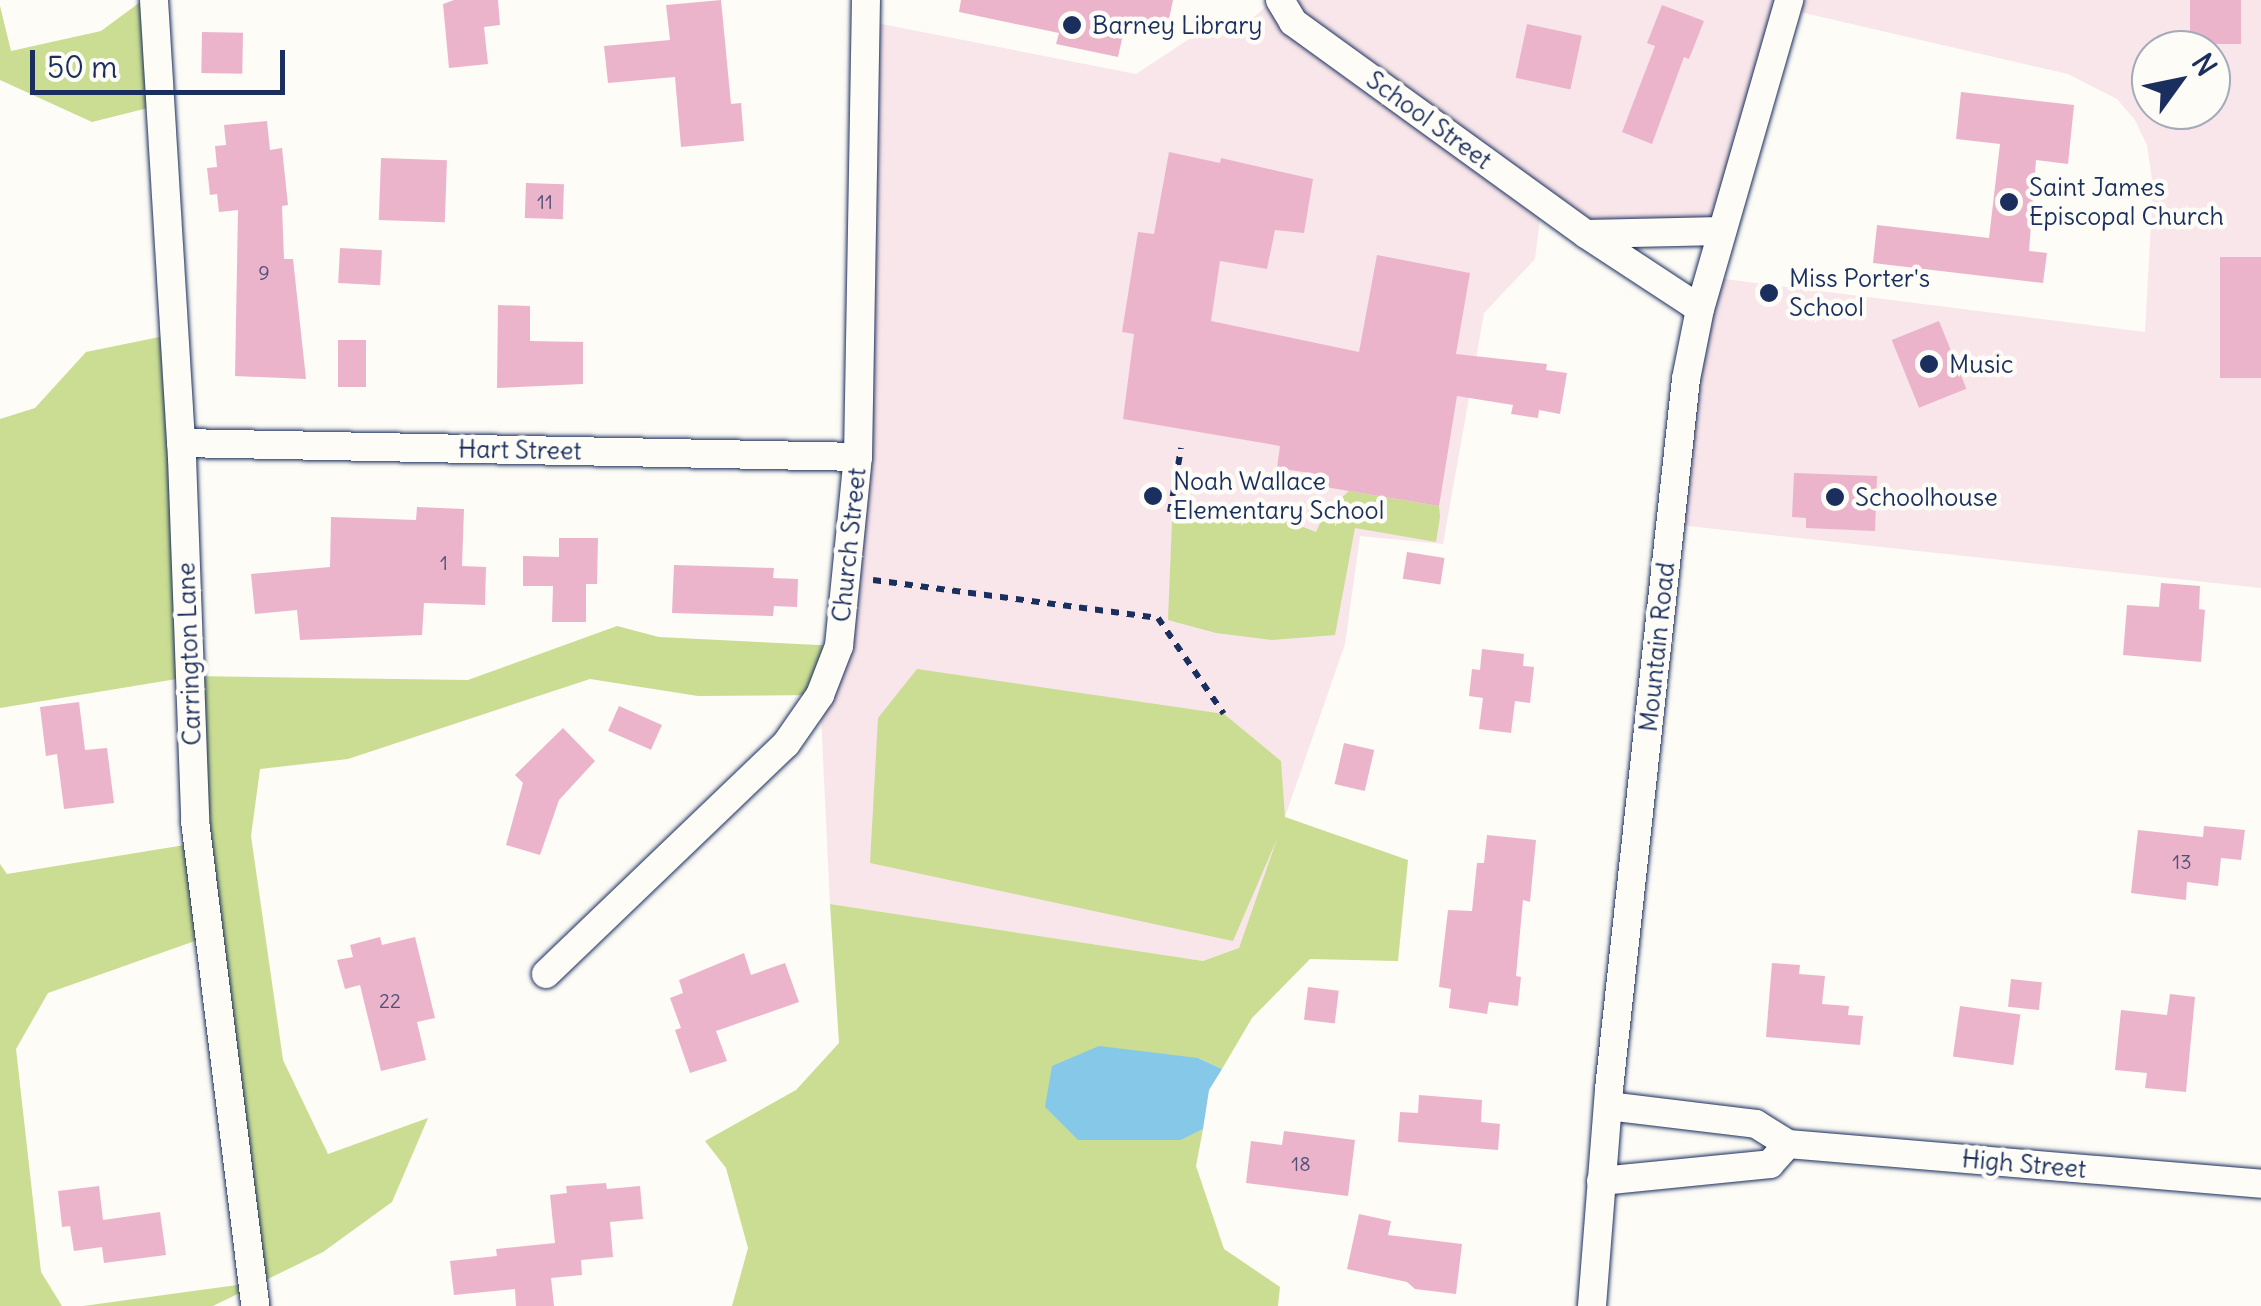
<!DOCTYPE html>
<style>
body{margin:0}
#map{position:relative;width:2261px;height:1306px;overflow:hidden;background:#fdfcf7;font-family:Delius,sans-serif}
div>[style]{position:absolute}
[style*='--x']{left:calc(var(--x)*1px);top:calc(var(--y)*1px);width:calc(var(--w)*1px);rotate:calc(var(--a)*1deg)}
.built>*{inset:0;background:#f8e6ea}
.green>*{inset:0;background:#cadd92}
.water>*{inset:0;background:#86c8e7}
.building>*{inset:0;background:#ecb4cb;transform-origin:0 0}
.path>*{height:6px;margin-top:-3px;transform-origin:0;background:repeating-linear-gradient(90deg,#1b2f5e 0 8px,transparent 0 16px)}
.roads{filter:drop-shadow(0 0 2px #1b2f5e) drop-shadow(0 0 2px #1b2f5e)}
.minor>*{height:28px;margin:-14px;padding:0 14px;transform-origin:14px;border-radius:14px;background:#fdfcf7}
.dots>*{width:28px;height:28px;translate:-50% -50%;box-sizing:border-box;border:5px solid #fdfcf7;border-radius:50%}
span{translate:-50% -50%;white-space:nowrap;text-align:center;line-height:1.15;-webkit-text-stroke:9px #fdfcf7;paint-order:stroke}
.number-label{font-size:20px;color:#4f5079}
.number-label span{-webkit-text-stroke-width:0}
.poi-label{font-size:25px;color:#1b2f5e}
.left{translate:0 -50%;text-align:left}
.street-label{font-size:25px;color:#1b2f5e}
.north{position:absolute;left:2131px;top:30px;width:100px;height:100px;box-sizing:border-box;background:#fdfcf7;border:2px solid #a3aaba;border-radius:50%;rotate:57deg;font-size:28px;font-weight:700;line-height:40px;text-align:center;color:#1b2f5e}
.north::after{content:'';display:block;margin:auto;width:35px;height:45px;background:#1b2f5e;clip-path:polygon(50% 0,100% 100%,50% 72%,0 100%)}
.scale{position:absolute;left:30px;top:50px;width:255px;height:45px;box-sizing:border-box;border:5px solid #1b2f5e;border-top:0;padding-left:12px;font-size:30px;line-height:35px;white-space:nowrap;color:#1b2f5e;-webkit-text-stroke:8px #fdfcf7;paint-order:stroke}
</style>
<div id="map">
<div class="built">
<div style="clip-path:polygon(evenodd,1273px 0,2261px 0,2261px 588px,1670px 524px,1709px 277px,2145px 332px,2153px 187px,2147px 145px,2135px 120px,2117px 99px,2068px 74px,1787px 9px,1722px 231px,1586px 234px,1542px 203px,1535px 259px,1484px 313px,1443px 544px,1360px 536px,1345px 644px,1239px 949px,1203px 961px,830px 904px,820px 695px,839px 646px,866px 21px,1136px 74px,1212px 24px,1254px 17px,1273px 0,2151px 50px,2211px 50px,2211px 110px,2151px 110px,2151px 50px)"></div>
</div>
<div class="green">
<div style="clip-path:polygon(143px 0,160px 105px,92px 122px,0 80px,0 6px,11px 51px,101px 31px)"></div>
<div style="clip-path:polygon(174px 334px,190px 676px,468px 680px,617px 626px,659px 637px,839px 646px,820px 695px,698px 696px,590px 679px,348px 759px,260px 769px,251px 836px,283px 1060px,328px 1154px,428px 1118px,392px 1202px,323px 1252px,213px 1306px,83px 1306px,252px 1283px,209px 936px,48px 993px,16px 1049px,41px 1272px,62px 1306px,0 1306px,0 864px,7px 874px,197px 843px,189px 677px,0 708px,0 419px,35px 408px,86px 352px)"></div>
<div style="clip-path:polygon(1349px 491px,1439px 506px,1440px 517px,1436px 542px,1355px 528px,1335px 635px,1272px 640px,1216px 633px,1168px 620px,1172px 521px,1283px 519px,1316px 532px,1324px 514px)"></div>
<div style="clip-path:polygon(917px 669px,1224px 714px,1281px 761px,1285px 817px,1408px 860px,1398px 961px,1310px 959px,1252px 1018px,1222px 1069px,1198px 1058px,1180px 1140px,1203px 1129px,1196px 1166px,1224px 1249px,1280px 1287px,1278px 1306px,732px 1306px,748px 1248px,726px 1168px,705px 1141px,796px 1090px,839px 1043px,830px 904px,1203px 961px,1239px 948px,1277px 839px,1233px 941px,870px 863px,878px 718px)"></div>
</div>
<div class="water">
<div style="clip-path:polygon(1099px 1046px,1198px 1058px,1222px 1069px,1209px 1090px,1203px 1129px,1181px 1140px,1078px 1140px,1045px 1107px,1052px 1066px)"></div>
</div>
<div class="building">
<div style="clip-path:polygon(454px 0,498px 0,500px 25px,484px 27px,488px 64px,449px 68px,443px 4px)"></div>
<div style="clip-path:polygon(721px 0,731px 104px,741px 103px,744px 141px,681px 147px,675px 77px,608px 83px,604px 46px,670px 40px,666px 5px)"></div>
<div style="clip-path:polygon(961px 0,1173px 0,1167px 29px,1126px 21px,1118px 57px,1056px 44px,1059px 33px,959px 12px)"></div>
<div style="left:2190px;top:0;width:51px;height:44px"></div>
<div style="clip-path:polygon(1662px 5px,1704px 21px,1689px 59px,1684px 57px,1652px 144px,1622px 132px,1655px 46px,1647px 43px)"></div>
<div style="left:1527px;top:24px;width:56px;height:55px;rotate:12deg"></div>
<div style="left:202px;top:32px;width:41px;height:41px;rotate:1deg"></div>
<div style="clip-path:polygon(1961px 92px,2074px 105px,2068px 164px,2036px 160px,2029px 251px,2047px 253px,2043px 283px,1873px 263px,1877px 225px,1989px 238px,2000px 144px,1956px 139px)"></div>
<div style="clip-path:polygon(267px 121px,270px 150px,282px 148px,288px 205px,282px 206px,284px 259px,293px 259px,306px 379px,235px 376px,238px 210px,219px 212px,217px 194px,210px 195px,207px 168px,217px 167px,215px 146px,226px 145px,224px 125px)"></div>
<div style="clip-path:polygon(1169px 152px,1220px 163px,1221px 158px,1313px 179px,1304px 233px,1275px 230px,1267px 269px,1220px 261px,1211px 321px,1359px 352px,1377px 255px,1470px 273px,1456px 354px,1547px 364px,1546px 370px,1567px 373px,1560px 414px,1539px 410px,1538px 418px,1511px 414px,1513px 405px,1457px 396px,1439px 506px,1325px 487px,1329px 476px,1277px 468px,1280px 446px,1123px 419px,1134px 334px,1122px 332px,1138px 232px,1154px 234px)"></div>
<div style="left:381px;top:158px;width:66px;height:62px;rotate:2deg"></div>
<div style="left:526px;top:183px;width:38px;height:35px;rotate:2deg"></div>
<div style="left:340px;top:248px;width:42px;height:35px;rotate:3deg"></div>
<div style="left:2261px;top:257px;width:121px;height:41px;rotate:90deg"></div>
<div style="clip-path:polygon(498px 305px,530px 306px,530px 341px,583px 342px,583px 384px,497px 388px)"></div>
<div style="left:1939px;top:321px;width:73px;height:51px;rotate:68deg"></div>
<div style="left:338px;top:340px;width:28px;height:47px"></div>
<div style="clip-path:polygon(1794px 473px,1877px 476px,1875px 531px,1806px 528px,1806px 518px,1792px 517px)"></div>
<div style="clip-path:polygon(417px 507px,464px 509px,462px 566px,486px 567px,485px 605px,424px 603px,422px 635px,300px 640px,297px 610px,255px 614px,251px 574px,330px 567px,331px 517px,416px 520px)"></div>
<div style="clip-path:polygon(559px 538px,598px 538px,597px 584px,586px 584px,586px 622px,552px 622px,553px 586px,523px 586px,523px 556px,559px 557px)"></div>
<div style="left:1407px;top:552px;width:38px;height:27px;rotate:9deg"></div>
<div style="clip-path:polygon(674px 565px,774px 568px,773px 578px,798px 579px,797px 607px,774px 606px,773px 616px,672px 613px)"></div>
<div style="clip-path:polygon(2161px 583px,2200px 586px,2199px 609px,2205px 610px,2201px 662px,2123px 655px,2127px 605px,2159px 607px)"></div>
<div style="clip-path:polygon(1482px 649px,1524px 654px,1523px 666px,1534px 667px,1530px 703px,1515px 701px,1511px 733px,1479px 729px,1483px 698px,1469px 696px,1472px 669px,1480px 670px)"></div>
<div style="clip-path:polygon(79px 702px,85px 750px,107px 748px,114px 803px,64px 809px,57px 754px,46px 756px,40px 707px)"></div>
<div style="left:619px;top:706px;width:47px;height:27px;rotate:24deg"></div>
<div style="clip-path:polygon(563px 728px,595px 761px,559px 800px,540px 855px,506px 845px,523px 783px,515px 775px)"></div>
<div style="left:1344px;top:743px;width:31px;height:42px;rotate:13deg"></div>
<div style="clip-path:polygon(2204px 826px,2245px 830px,2241px 860px,2221px 858px,2218px 886px,2187px 882px,2186px 900px,2131px 893px,2138px 830px,2203px 837px)"></div>
<div style="clip-path:polygon(1487px 835px,1536px 840px,1530px 902px,1523px 900px,1516px 976px,1521px 977px,1518px 1006px,1489px 1002px,1487px 1014px,1449px 1008px,1451px 989px,1439px 987px,1448px 910px,1472px 911px,1477px 863px,1484px 863px)"></div>
<div style="clip-path:polygon(380px 937px,382px 945px,415px 937px,435px 1018px,417px 1022px,426px 1060px,381px 1071px,360px 985px,345px 989px,337px 960px,353px 957px,350px 945px)"></div>
<div style="clip-path:polygon(744px 953px,751px 975px,785px 963px,799px 1002px,716px 1031px,727px 1061px,690px 1073px,675px 1030px,681px 1028px,670px 998px,683px 993px,679px 980px)"></div>
<div style="clip-path:polygon(1772px 963px,1800px 965px,1799px 974px,1825px 976px,1822px 1004px,1849px 1006px,1848px 1015px,1863px 1016px,1860px 1045px,1766px 1037px)"></div>
<div style="left:2011px;top:979px;width:31px;height:28px;rotate:6deg"></div>
<div style="left:1308px;top:987px;width:31px;height:33px;rotate:7deg"></div>
<div style="clip-path:polygon(2170px 994px,2195px 997px,2186px 1092px,2145px 1088px,2147px 1073px,2115px 1070px,2121px 1010px,2167px 1015px)"></div>
<div style="left:1960px;top:1006px;width:61px;height:51px;rotate:8deg"></div>
<div style="clip-path:polygon(1419px 1095px,1482px 1100px,1481px 1122px,1500px 1124px,1498px 1150px,1398px 1142px,1400px 1112px,1418px 1113px)"></div>
<div style="clip-path:polygon(1284px 1131px,1355px 1140px,1348px 1196px,1246px 1183px,1251px 1141px,1282px 1145px)"></div>
<div style="clip-path:polygon(606px 1183px,607px 1189px,640px 1186px,643px 1219px,610px 1222px,613px 1257px,581px 1260px,582px 1275px,551px 1278px,554px 1306px,516px 1306px,515px 1289px,454px 1295px,450px 1261px,497px 1256px,496px 1249px,555px 1243px,550px 1195px,567px 1193px,566px 1186px)"></div>
<div style="clip-path:polygon(99px 1186px,103px 1220px,160px 1212px,166px 1255px,104px 1263px,102px 1247px,74px 1251px,70px 1226px,62px 1227px,58px 1191px)"></div>
<div style="clip-path:polygon(1359px 1214px,1391px 1221px,1388px 1235px,1462px 1244px,1456px 1294px,1415px 1289px,1407px 1282px,1347px 1269px)"></div>
</div>
<div class="path">
<div style="--x:1170;--y:512;--w:65;--a:-80.2"></div>
<div style="--x:873;--y:580;--w:288;--a:7.6"></div>
<div style="--x:1158;--y:618;--w:116;--a:55.5"></div>
</div>
<div class="roads">
<div class="minor">
<div style="--x:154;--y:0;--w:459;--a:86.5"></div>
<div style="--x:182;--y:458;--w:363;--a:87.9"></div>
<div style="--x:195;--y:821;--w:489;--a:82.9"></div>
<div style="--x:1280;--y:0;--w:26;--a:59"></div>
<div style="--x:1293;--y:22;--w:362;--a:35.9"></div>
<div style="--x:1586;--y:234;--w:136;--a:33.3"></div>
<div style="--x:1586;--y:234;--w:136;--a:-1.3"></div>
<div style="--x:181;--y:443;--w:677;--a:1.18"></div>
<div style="--x:546;--y:974;--w:332;--a:-43.8"></div>
<div style="--x:786;--y:744;--w:60;--a:-55.2"></div>
<div style="--x:820;--y:695;--w:53;--a:-68.8"></div>
<div style="--x:839;--y:646;--w:190;--a:-84.3"></div>
<div style="--x:858;--y:457;--w:457;--a:-89"></div>
<div style="--x:1608;--y:1106;--w:149;--a:6.9"></div>
<div style="--x:1756;--y:1124;--w:38;--a:32"></div>
<div style="--x:1788;--y:1144;--w:475;--a:4.8"></div>
<div style="--x:1601;--y:1181;--w:170;--a:-5.7"></div>
<div style="--x:1770;--y:1164;--w:27;--a:-48"></div>
<div style="--x:1592;--y:1306;--w:218;--a:-85.5"></div>
<div style="--x:1609;--y:1089;--w:714;--a:-83.81"></div>
<div style="--x:1686;--y:379;--w:71;--a:-78.7"></div>
<div style="--x:1700;--y:309;--w:322;--a:-73.9"></div>
</div>
</div>
<div class="dots">
<div style="left:1072px;top:25px;background:#1b2f5e"></div>
<div style="left:2009px;top:202px;background:#1b2f5e"></div>
<div style="left:1769px;top:293px;background:#1b2f5e"></div>
<div style="left:1929px;top:364px;background:#1b2f5e"></div>
<div style="left:1153px;top:496px;background:#1b2f5e"></div>
<div style="left:1835px;top:497px;background:#1b2f5e"></div>
</div>
<div class="number-label">
<span style="left:545px;top:201px">11</span>
<span style="left:264px;top:272px">9</span>
<span style="left:444px;top:562px">1</span>
<span style="left:2182px;top:861px">13</span>
<span style="left:390px;top:1000px">22</span>
<span style="left:1301px;top:1163px">18</span>
</div>
<div class="poi-label">
<span class="left" style="left:1092px;top:25px">Barney Library</span>
<span class="left" style="left:2029px;top:202px">Saint James<br>Episcopal Church</span>
<span class="left" style="left:1789px;top:293px">Miss Porter's<br>School</span>
<span class="left" style="left:1949px;top:364px">Music</span>
<span class="left" style="left:1173px;top:496px">Noah Wallace<br>Elementary School</span>
<span class="left" style="left:1855px;top:497px">Schoolhouse</span>
</div>
<div class="street-label">
<span style="left:1429px;top:120px;rotate:36deg">School Street</span>
<span style="left:520px;top:450px;rotate:1deg">Hart Street</span>
<span style="left:849px;top:545px;rotate:-84deg">Church Street</span>
<span style="left:1657px;top:647px;rotate:-84deg">Mountain Road</span>
<span style="left:189px;top:654px;rotate:-92deg">Carrington Lane</span>
<span style="left:2024px;top:1164px;rotate:5deg">High Street</span>
</div>
<div class="north">N</div>
<div class="scale">50 m</div>
</div>
